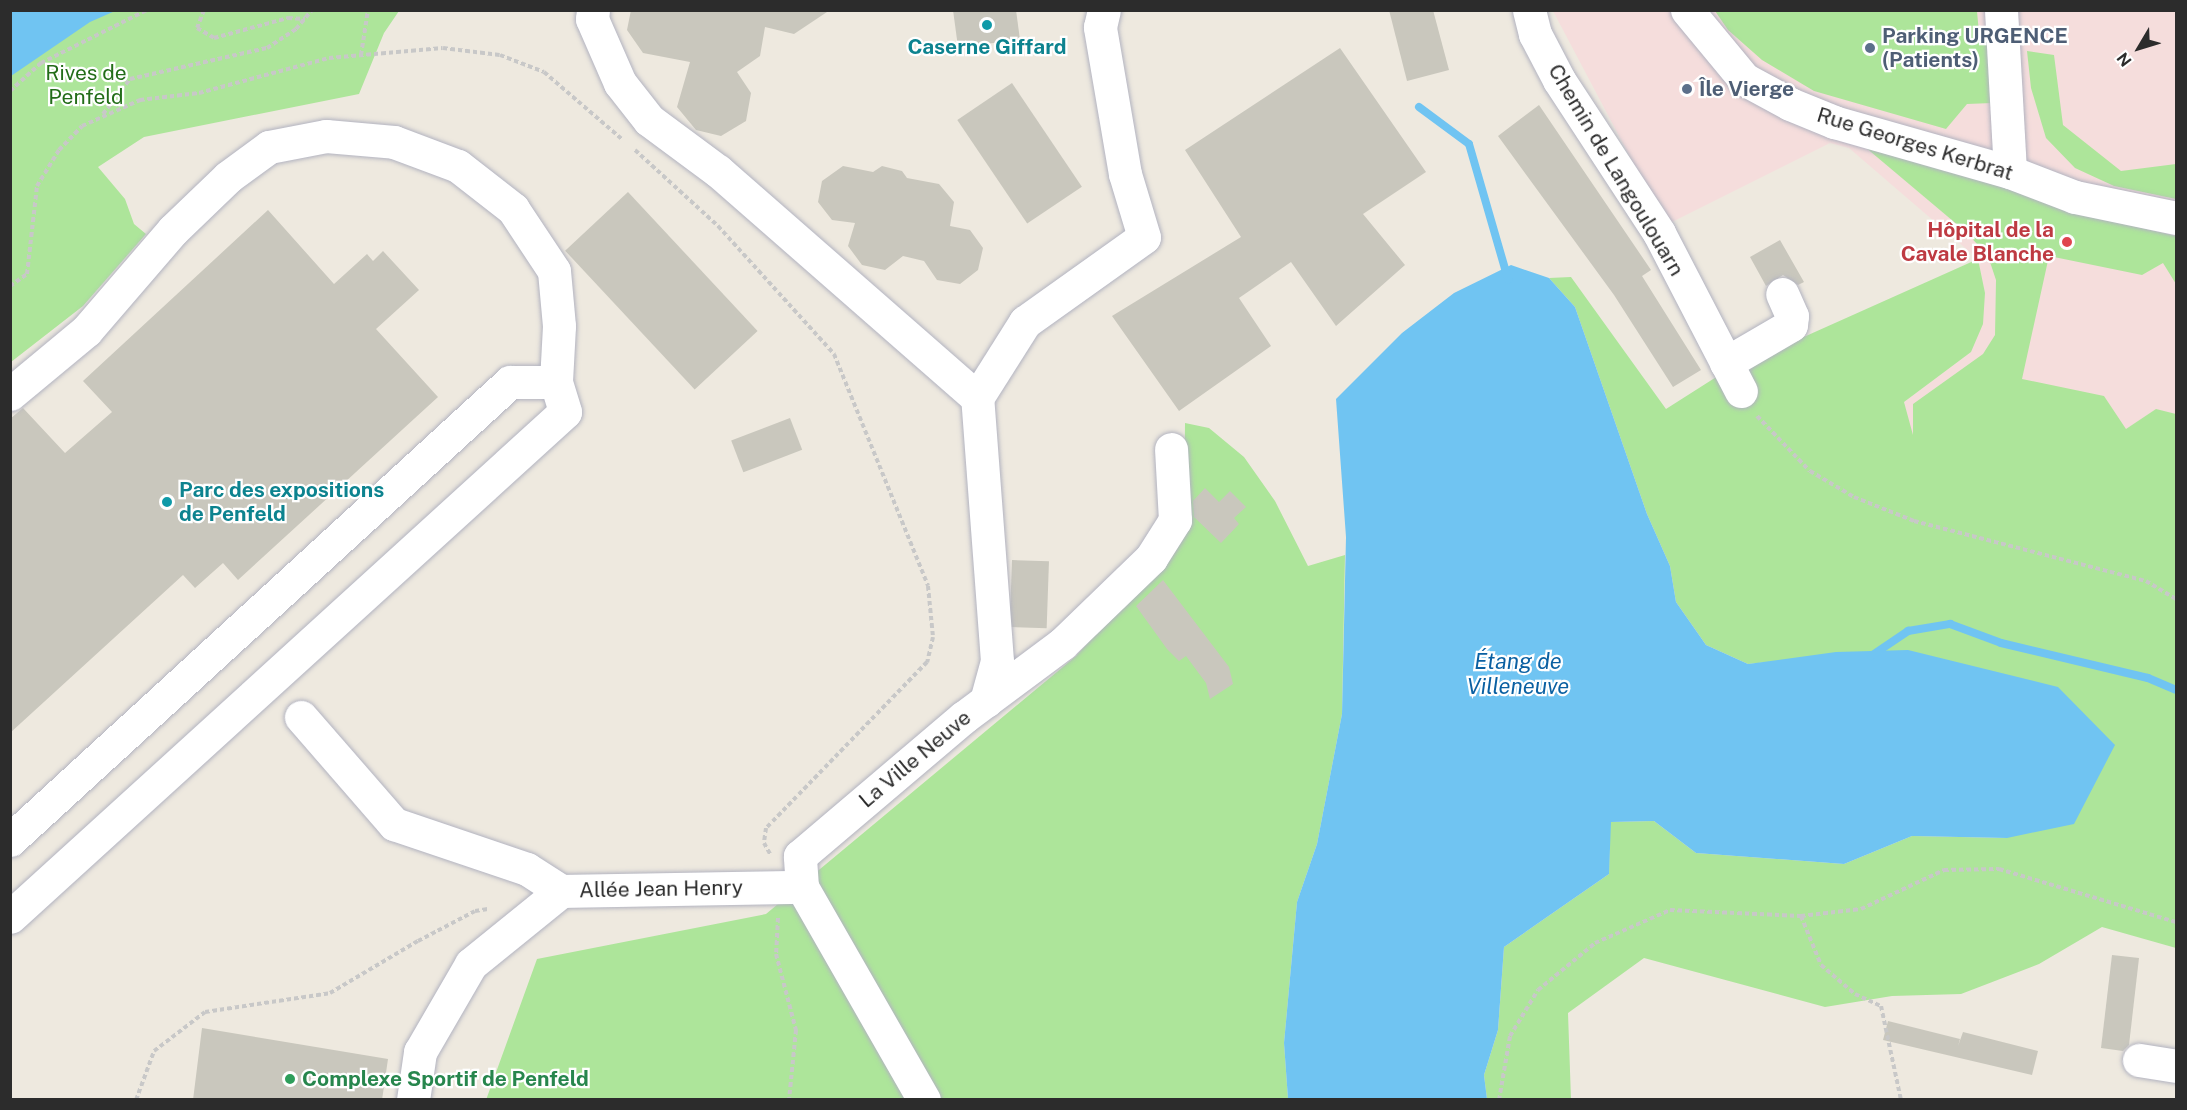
<!DOCTYPE html>
<meta charset="utf-8">
<style>
body{margin:0}
#map{position:relative;width:2187px;height:1110px;overflow:hidden;background:#eee9df;font-family:"Public Sans",sans-serif}
div>[style]{position:absolute}
[style*='--x']{left:calc(var(--x)*1px);top:calc(var(--y)*1px);width:calc(var(--w)*1px);rotate:calc(var(--a)*1deg)}
.medical>*{inset:0;background:#f5dddc}
.green>*{inset:0;background:#ade59a}
.water>*{inset:0;background:#70c4f2}
.stream>*{height:8px;margin:-4px;padding:0 4px;transform-origin:4px;border-radius:4px;background:#70c4f2}
.building>*{inset:0;background:#c9c7bd;transform-origin:0 0}
.path>*{height:4px;margin-top:-2px;transform-origin:0;background:repeating-linear-gradient(90deg,#c8c8c8 0 4.5px,transparent 0 7.5px)}
.roads{filter:drop-shadow(0 0 2px #b2b3c0) drop-shadow(0 0 2px #b2b3c0)}
.minor>*{height:33px;margin:-16.5px;padding:0 16.5px;transform-origin:16.5px;border-radius:16.5px;background:#fff}
.dots>*{width:16px;height:16px;translate:-50% -50%;box-sizing:border-box;border:3px solid #fff;border-radius:50%}
span{translate:-50% -50%;white-space:nowrap;text-align:center;line-height:1.15;-webkit-text-stroke:4.5px #fff;paint-order:stroke}
.service-label{font-size:21px;color:#4e5e75;font-weight:700}
.left{translate:0 -50%;text-align:left}
.culture-label{font-size:21px;color:#0d838f;font-weight:700}
.park-label{font-size:21px;color:#236d19}
.street-label{font-size:21px;color:#2c2c2c}
.health-label{font-size:21px;color:#be3a42;font-weight:700}
.right{translate:-100% -50%;text-align:right}
.leisure-label{font-size:21px;color:#27864d;font-weight:700}
.water-label{font-size:22px;color:#0a60a2;font-style:italic}
.frame{position:absolute;inset:0;border:12px solid #2c2c2c;pointer-events:none}
.north{position:absolute;left:2109px;top:18px;width:60px;height:60px;-webkit-text-stroke:4px #fff;paint-order:stroke;rotate:232deg;font-size:16px;font-weight:700;line-height:24px;text-align:center;color:#2c2c2c}
.north::after{content:'';display:block;margin:auto;width:21px;height:27px;background:#2c2c2c;clip-path:polygon(50% 0,100% 100%,50% 72%,0 100%)}
</style>
<div id="map">
<div class="medical">
<div style="clip-path:polygon(1553px 11px,2176px 11px,2176px 455px,1913px 438px,1904px 402px,1971px 352px,1985px 293px,1978px 259px,1849px 148px,1830px 143px,1666px 225px)"></div>
</div>
<div class="green">
<div style="clip-path:polygon(11px 11px,399px 11px,384px 33px,359px 94px,144px 137px,98px 167px,125px 199px,134px 224px,146px 234px,83px 306px,11px 362px)"></div>
<div style="clip-path:polygon(1715px 11px,1977px 11px,1979px 33px,1986px 33px,1992px 103px,1967px 104px,1946px 129px,1814px 91px,1762px 60px,1728px 30px)"></div>
<div style="clip-path:polygon(2027px 51px,2054px 55px,2063px 125px,2121px 171px,2176px 164px,2176px 199px,2114px 186px,2075px 168px,2046px 138px,2031px 88px)"></div>
<div style="clip-path:polygon(1852px 136px,2075px 212px,2176px 236px,2176px 284px,2163px 263px,2142px 275px,2049px 256px,2022px 379px,2104px 396px,2126px 429px,2156px 409px,2176px 414px,2176px 948px,2102px 927px,2039px 964px,1961px 994px,1892px 996px,1825px 1007px,1644px 958px,1568px 1013px,1571px 1099px,1487px 1099px,1484px 1075px,1498px 1030px,1504px 947px,1609px 874px,1610px 822px,1654px 821px,1696px 853px,1844px 864px,1912px 836px,2007px 838px,1779px 661px,1748px 664px,1706px 645px,1676px 602px,1670px 566px,1647px 514px,1575px 307px,1549px 278px,1571px 277px,1666px 409px,1721px 374px,1978px 259px,1985px 293px,1983px 324px,1971px 352px,1904px 402px,1913px 435px,1913px 404px,1983px 354px,1995px 335px,1996px 280px,1988px 256px,1966px 232px)"></div>
<div style="clip-path:polygon(1185px 423px,1209px 428px,1244px 457px,1275px 501px,1308px 566px,1345px 555px,1342px 714px,1317px 844px,1297px 902px,1284px 1043px,1288px 1099px,486px 1100px,537px 959px,766px 914px,1076px 656px,1175px 547px,1184px 520px)"></div>
</div>
<div class="water">
<div style="clip-path:polygon(11px 10px,115px 10px,115px 11px,90px 22px,11px 76px)"></div>
<div style="clip-path:polygon(1511px 265px,1549px 278px,1575px 307px,1647px 514px,1670px 566px,1676px 602px,1706px 645px,1748px 664px,1836px 652px,1908px 650px,2058px 687px,2115px 745px,2074px 824px,2007px 838px,1912px 836px,1844px 864px,1696px 853px,1654px 821px,1611px 822px,1609px 874px,1504px 947px,1498px 1030px,1484px 1075px,1487px 1099px,1288px 1099px,1284px 1043px,1297px 902px,1317px 844px,1342px 714px,1346px 537px,1336px 399px,1402px 333px,1454px 293px)"></div>
</div>
<div class="stream">
<div style="--x:1419;--y:107;--w:62;--a:36.5"></div>
<div style="--x:1469;--y:144;--w:141;--a:73.9"></div>
<div style="--x:1871;--y:656;--w:45;--a:-34"></div>
<div style="--x:1908;--y:631;--w:43;--a:-9.5"></div>
<div style="--x:1950;--y:624;--w:54;--a:20.4"></div>
<div style="--x:2001;--y:643;--w:151;--a:13.4"></div>
<div style="--x:2148;--y:678;--w:30;--a:23"></div>
</div>
<div class="building">
<div style="clip-path:polygon(631px 10px,830px 10px,794px 34px,765px 27px,760px 56px,737px 72px,751px 93px,746px 121px,721px 136px,696px 130px,677px 107px,690px 62px,643px 53px,627px 30px)"></div>
<div style="clip-path:polygon(953px 10px,1016px 10px,1020px 40px,958px 47px)"></div>
<div style="clip-path:polygon(1389px 10px,1433px 10px,1449px 70px,1407px 81px)"></div>
<div style="clip-path:polygon(1340px 48px,1426px 172px,1363px 214px,1405px 265px,1336px 326px,1291px 262px,1239px 298px,1271px 346px,1179px 411px,1112px 316px,1241px 237px,1185px 150px)"></div>
<div style="left:1012px;top:83px;width:125px;height:66px;rotate:56deg"></div>
<div style="clip-path:polygon(1539px 105px,1651px 270px,1642px 276px,1701px 370px,1673px 387px,1614px 295px,1498px 136px)"></div>
<div style="clip-path:polygon(843px 166px,873px 172px,882px 166px,902px 171px,907px 178px,939px 184px,954px 202px,950px 226px,970px 230px,983px 248px,978px 270px,960px 284px,937px 280px,924px 261px,903px 256px,885px 270px,862px 265px,848px 246px,855px 223px,832px 220px,818px 202px,822px 181px)"></div>
<div style="left:628px;top:192px;width:190px;height:86px;rotate:47deg"></div>
<div style="clip-path:polygon(268px 210px,334px 284px,367px 254px,373px 261px,383px 251px,419px 290px,376px 329px,438px 397px,238px 580px,223px 563px,195px 588px,183px 575px,10px 733px,10px 419px,23px 408px,65px 453px,112px 412px,83px 381px)"></div>
<div style="clip-path:polygon(1780px 240px,1804px 282px,1798px 285px,1783px 275px,1766px 286px,1750px 257px)"></div>
<div style="left:790px;top:418px;width:34px;height:63px;rotate:69deg"></div>
<div style="clip-path:polygon(1205px 488px,1219px 502px,1230px 491px,1246px 507px,1234px 518px,1239px 524px,1221px 543px,1194px 517px,1193px 501px)"></div>
<div style="left:1012px;top:560px;width:37px;height:67px;rotate:2deg"></div>
<div style="clip-path:polygon(1163px 580px,1229px 667px,1233px 684px,1210px 699px,1206px 683px,1186px 656px,1179px 661px,1167px 649px,1136px 606px)"></div>
<div style="clip-path:polygon(2112px 955px,2139px 958px,2129px 1045px,2123px 1051px,2101px 1048px)"></div>
<div style="clip-path:polygon(1888px 1021px,1960px 1039px,1958px 1046px,1963px 1032px,2038px 1051px,2032px 1075px,1883px 1040px)"></div>
<div style="clip-path:polygon(202px 1028px,388px 1059px,382px 1100px,193px 1100px)"></div>
</div>
<div class="path">
<div style="--x:204;--y:10;--w:19;--a:111"></div>
<div style="--x:197;--y:28;--w:20;--a:30"></div>
<div style="--x:214;--y:38;--w:77;--a:-15.1"></div>
<div style="--x:288;--y:18;--w:17;--a:3"></div>
<div style="--x:361;--y:55;--w:46;--a:-81.2"></div>
<div style="--x:10;--y:91;--w:42;--a:-42.1"></div>
<div style="--x:41;--y:63;--w:119;--a:-26.6"></div>
<div style="--x:103;--y:114;--w:44;--a:-52.4"></div>
<div style="--x:130;--y:79;--w:140;--a:-12.8"></div>
<div style="--x:267;--y:48;--w:35;--a:-33"></div>
<div style="--x:296;--y:29;--w:25;--a:-50"></div>
<div style="--x:635;--y:150;--w:113;--a:42.5"></div>
<div style="--x:718;--y:226;--w:173;--a:47.8"></div>
<div style="--x:834;--y:354;--w:250;--a:67.9"></div>
<div style="--x:928;--y:586;--w:51;--a:84.4"></div>
<div style="--x:933;--y:637;--w:26;--a:103"></div>
<div style="--x:927;--y:662;--w:231;--a:134.1"></div>
<div style="--x:766;--y:828;--w:15;--a:98"></div>
<div style="--x:764;--y:843;--w:13;--a:61"></div>
<div style="--x:10;--y:286;--w:21;--a:-35"></div>
<div style="--x:27;--y:274;--w:89;--a:-83.5"></div>
<div style="--x:37;--y:186;--w:42;--a:-58.6"></div>
<div style="--x:59;--y:150;--w:33;--a:-46"></div>
<div style="--x:82;--y:126;--w:64;--a:-24.1"></div>
<div style="--x:140;--y:100;--w:59;--a:-6.8"></div>
<div style="--x:199;--y:93;--w:135;--a:-15.1"></div>
<div style="--x:329;--y:58;--w:114;--a:-5"></div>
<div style="--x:443;--y:48;--w:57;--a:7"></div>
<div style="--x:500;--y:55;--w:47;--a:21.1"></div>
<div style="--x:544;--y:72;--w:103;--a:40.7"></div>
<div style="--x:1757;--y:416;--w:76;--a:46.1"></div>
<div style="--x:1810;--y:471;--w:51;--a:30.6"></div>
<div style="--x:1854;--y:497;--w:65;--a:21.8"></div>
<div style="--x:1914;--y:521;--w:240;--a:14.5"></div>
<div style="--x:2146;--y:581;--w:35;--a:31"></div>
<div style="--x:1801;--y:916;--w:53;--a:67.8"></div>
<div style="--x:1821;--y:965;--w:45;--a:40.5"></div>
<div style="--x:1855;--y:994;--w:29;--a:25"></div>
<div style="--x:1881;--y:1006;--w:96;--a:78"></div>
<div style="--x:778;--y:918;--w:36;--a:93"></div>
<div style="--x:776;--y:954;--w:79;--a:75.3"></div>
<div style="--x:796;--y:1030;--w:70;--a:95.7"></div>
<div style="--x:136;--y:1100;--w:52;--a:-69.8"></div>
<div style="--x:154;--y:1051;--w:64;--a:-37.4"></div>
<div style="--x:205;--y:1012;--w:126;--a:-8.6"></div>
<div style="--x:330;--y:993;--w:102;--a:-30.6"></div>
<div style="--x:418;--y:941;--w:64;--a:-27.8"></div>
<div style="--x:475;--y:911;--w:13;--a:-9"></div>
<div style="--x:1499;--y:1100;--w:65;--a:-80.2"></div>
<div style="--x:1510;--y:1036;--w:54;--a:-58.7"></div>
<div style="--x:1538;--y:990;--w:74;--a:-39.5"></div>
<div style="--x:1595;--y:943;--w:82;--a:-23.7"></div>
<div style="--x:1670;--y:910;--w:131;--a:2.6"></div>
<div style="--x:1801;--y:916;--w:60;--a:-6.7"></div>
<div style="--x:1861;--y:909;--w:92;--a:-25.2"></div>
<div style="--x:1944;--y:870;--w:55;--a:-1"></div>
<div style="--x:1999;--y:869;--w:185;--a:16.7"></div>
</div>
<div class="roads">
<div class="minor">
<div style="--x:593;--y:10;--w:9;--a:96"></div>
<div style="--x:592;--y:19;--w:70;--a:66.4"></div>
<div style="--x:620;--y:83;--w:47;--a:51.9"></div>
<div style="--x:649;--y:120;--w:86;--a:36.5"></div>
<div style="--x:718;--y:171;--w:344;--a:41.2"></div>
<div style="--x:1529;--y:10;--w:25;--a:76"></div>
<div style="--x:1535;--y:34;--w:52;--a:62.4"></div>
<div style="--x:1559;--y:80;--w:183;--a:56.8"></div>
<div style="--x:1659;--y:233;--w:178;--a:62.6"></div>
<div style="--x:1687;--y:10;--w:89;--a:50.4"></div>
<div style="--x:1744;--y:79;--w:52;--a:28.5"></div>
<div style="--x:1790;--y:104;--w:48;--a:22.2"></div>
<div style="--x:1834;--y:122;--w:183;--a:15.9"></div>
<div style="--x:2010;--y:172;--w:70;--a:21"></div>
<div style="--x:2075;--y:197;--w:103;--a:11.7"></div>
<div style="--x:2001;--y:10;--w:162;--a:86.8"></div>
<div style="--x:1726;--y:363;--w:75;--a:-30.3"></div>
<div style="--x:1791;--y:325;--w:9;--a:-84"></div>
<div style="--x:1792;--y:316;--w:24;--a:-114"></div>
<div style="--x:10;--y:394;--w:99;--a:-39.7"></div>
<div style="--x:86;--y:331;--w:133;--a:-49.3"></div>
<div style="--x:173;--y:230;--w:76;--a:-43.9"></div>
<div style="--x:228;--y:177;--w:51;--a:-36.2"></div>
<div style="--x:269;--y:147;--w:58;--a:-10.9"></div>
<div style="--x:326;--y:136;--w:68;--a:5"></div>
<div style="--x:394;--y:142;--w:68;--a:20.6"></div>
<div style="--x:458;--y:166;--w:70;--a:38"></div>
<div style="--x:513;--y:209;--w:74;--a:56.5"></div>
<div style="--x:554;--y:271;--w:55;--a:84.8"></div>
<div style="--x:559;--y:326;--w:56;--a:93.1"></div>
<div style="--x:986;--y:701;--w:41;--a:-74.6"></div>
<div style="--x:997;--y:661;--w:264;--a:-94.3"></div>
<div style="--x:977;--y:398;--w:90;--a:-57.7"></div>
<div style="--x:1025;--y:322;--w:146;--a:-35.5"></div>
<div style="--x:1144;--y:237;--w:66;--a:-106.8"></div>
<div style="--x:1125;--y:174;--w:149;--a:-99.7"></div>
<div style="--x:1100;--y:27;--w:17;--a:-77"></div>
<div style="--x:301;--y:717;--w:142;--a:49"></div>
<div style="--x:394;--y:824;--w:140;--a:18.7"></div>
<div style="--x:527;--y:869;--w:40;--a:32.9"></div>
<div style="--x:561;--y:891;--w:241;--a:-1"></div>
<div style="--x:10;--y:840;--w:678;--a:-42.49"></div>
<div style="--x:510;--y:382;--w:46;--a:0"></div>
<div style="--x:556;--y:382;--w:31;--a:73"></div>
<div style="--x:565;--y:412;--w:750;--a:137.7"></div>
<div style="--x:2139;--y:1060;--w:37;--a:9"></div>
<div style="--x:413;--y:1100;--w:49;--a:-81.7"></div>
<div style="--x:420;--y:1052;--w:102;--a:-59.9"></div>
<div style="--x:471;--y:964;--w:116;--a:-39"></div>
<div style="--x:924;--y:1100;--w:245;--a:-119.8"></div>
<div style="--x:802;--y:887;--w:31;--a:-94"></div>
<div style="--x:800;--y:856;--w:215;--a:-40.3"></div>
<div style="--x:964;--y:717;--w:122;--a:-36.7"></div>
<div style="--x:1062;--y:644;--w:124;--a:-44"></div>
<div style="--x:1151;--y:558;--w:45;--a:-57.7"></div>
<div style="--x:1175;--y:520;--w:71;--a:-93.2"></div>
</div>
</div>
<div class="dots">
<div style="left:987px;top:25px;background:#0f9aa8"></div>
<div style="left:1870px;top:48px;background:#5c6f8a"></div>
<div style="left:1687px;top:89px;background:#5c6f8a"></div>
<div style="left:2067px;top:242px;background:#e0444e"></div>
<div style="left:167px;top:502px;background:#0f9aa8"></div>
<div style="left:290px;top:1079px;background:#2e9e5b"></div>
</div>
<div class="service-label">
<span class="left" style="left:1882px;top:48px">Parking URGENCE<br>(Patients)</span>
<span class="left" style="left:1699px;top:89px">Île Vierge</span>
</div>
<div class="culture-label">
<span style="left:987px;top:47px">Caserne Giffard</span>
<span class="left" style="left:179px;top:502px">Parc des expositions<br>de Penfeld</span>
</div>
<div class="park-label">
<span style="left:86px;top:85px">Rives de<br>Penfeld</span>
</div>
<div class="street-label">
<span style="left:1915px;top:144px;rotate:17deg">Rue Georges Kerbrat</span>
<span style="left:1616px;top:170px;rotate:59deg">Chemin de Langoulouarn</span>
<span style="left:915px;top:759px;rotate:-40deg">La Ville Neuve</span>
<span style="left:661px;top:889px;rotate:-1deg">Allée Jean Henry</span>
</div>
<div class="health-label">
<span class="right" style="left:2054px;top:242px">Hôpital de la<br>Cavale Blanche</span>
</div>
<div class="leisure-label">
<span class="left" style="left:302px;top:1079px">Complexe Sportif de Penfeld</span>
</div>
<div class="water-label">
<span style="left:1518px;top:674px">Étang de<br>Villeneuve</span>
</div>
<div class="frame"></div>
<div class="north">N</div>
</div>
